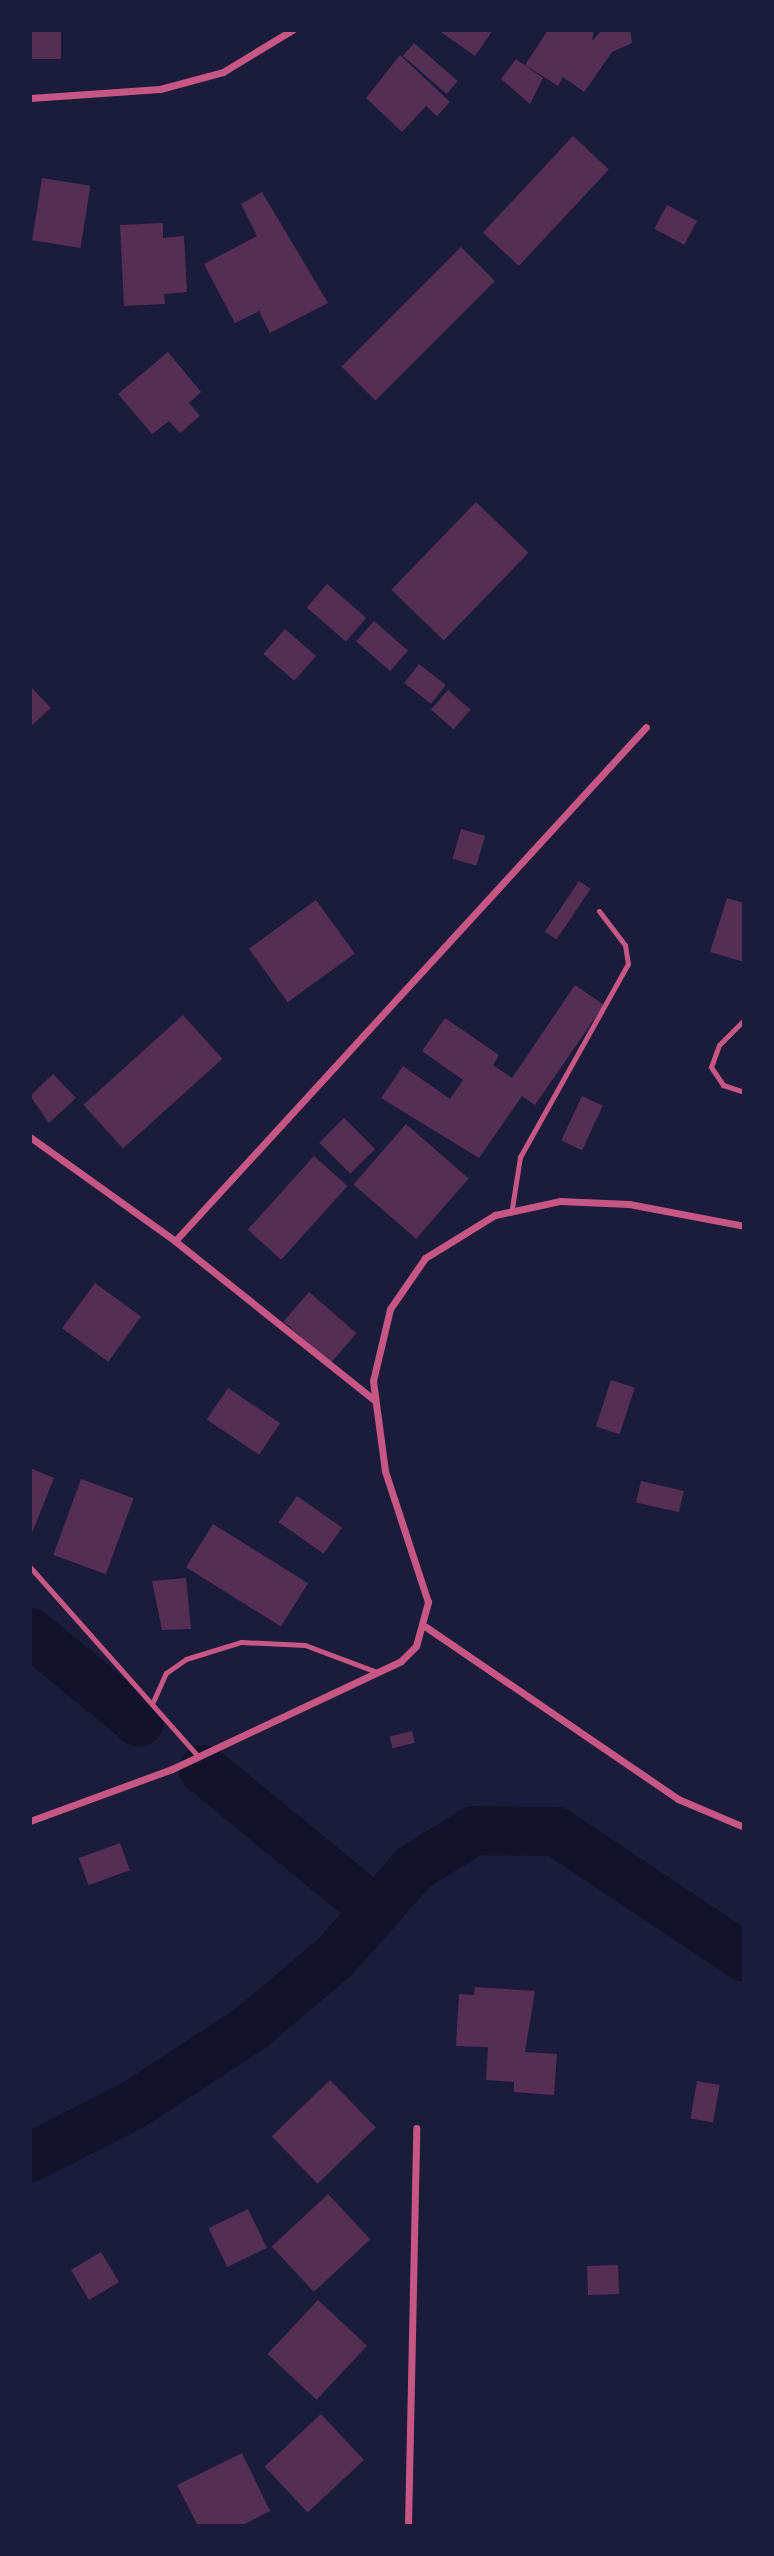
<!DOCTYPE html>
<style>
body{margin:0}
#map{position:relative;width:774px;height:2556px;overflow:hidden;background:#1b1b3a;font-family:Jost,sans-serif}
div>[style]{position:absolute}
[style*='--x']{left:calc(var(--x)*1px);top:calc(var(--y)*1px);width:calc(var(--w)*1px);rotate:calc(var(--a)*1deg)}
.river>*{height:49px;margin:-24.5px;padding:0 24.5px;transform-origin:24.5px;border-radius:24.5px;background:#12122b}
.building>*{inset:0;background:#542f53;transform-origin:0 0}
.service>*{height:5px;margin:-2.5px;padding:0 2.5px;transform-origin:2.5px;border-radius:2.5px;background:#c65784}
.minor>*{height:7px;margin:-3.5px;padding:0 3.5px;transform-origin:3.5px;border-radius:3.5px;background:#c65784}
span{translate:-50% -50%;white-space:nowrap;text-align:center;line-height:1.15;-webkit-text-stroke:6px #1b1b3a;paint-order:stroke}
.frame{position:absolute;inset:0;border:32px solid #1b1b3a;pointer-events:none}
</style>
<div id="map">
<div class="river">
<div style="--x:30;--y:1632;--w:141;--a:39.5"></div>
<div style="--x:203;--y:1769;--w:222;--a:39.3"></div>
<div style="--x:30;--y:2157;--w:116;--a:-27.2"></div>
<div style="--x:133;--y:2104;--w:140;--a:-33"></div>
<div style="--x:250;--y:2028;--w:111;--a:-40.3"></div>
<div style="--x:335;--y:1956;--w:119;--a:-48.4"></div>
<div style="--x:414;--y:1867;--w:70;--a:-31.7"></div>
<div style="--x:474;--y:1830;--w:82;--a:0.7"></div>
<div style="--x:556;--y:1831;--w:226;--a:33.8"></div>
</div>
<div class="building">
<div style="left:30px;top:30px;width:31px;height:29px"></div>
<div style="clip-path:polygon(438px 30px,493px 30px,475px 56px)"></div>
<div style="clip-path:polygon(548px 30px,594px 30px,592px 41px,602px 30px,630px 30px,632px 43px,612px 52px,584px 92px,563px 77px,558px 86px,525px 65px)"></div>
<div style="left:414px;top:43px;width:58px;height:17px;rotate:41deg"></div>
<div style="clip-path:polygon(400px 55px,450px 102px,437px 116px,426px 106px,402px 132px,366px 98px)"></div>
<div style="clip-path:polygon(516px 59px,543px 78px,530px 104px,501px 79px)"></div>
<div style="left:573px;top:136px;width:49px;height:132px;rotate:43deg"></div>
<div style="left:42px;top:178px;width:49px;height:63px;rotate:9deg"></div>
<div style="clip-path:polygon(262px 192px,328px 303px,270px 333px,259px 311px,235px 323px,204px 264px,257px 236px,241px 204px)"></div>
<div style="left:667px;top:205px;width:34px;height:27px;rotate:28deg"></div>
<div style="clip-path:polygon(163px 223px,163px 238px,184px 236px,187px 292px,164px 294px,165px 304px,124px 306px,120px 225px)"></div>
<div style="left:461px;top:247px;width:48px;height:169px;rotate:45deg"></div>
<div style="clip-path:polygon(168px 352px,201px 392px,189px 403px,200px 416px,180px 433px,169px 421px,152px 434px,118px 394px)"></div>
<div style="left:476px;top:502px;width:73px;height:122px;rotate:44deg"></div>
<div style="left:327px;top:584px;width:52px;height:31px;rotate:41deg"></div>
<div style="left:374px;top:621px;width:45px;height:27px;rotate:41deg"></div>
<div style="left:285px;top:629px;width:41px;height:33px;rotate:41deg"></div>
<div style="left:419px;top:664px;width:34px;height:24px;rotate:38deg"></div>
<div style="clip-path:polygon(30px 686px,51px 708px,30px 727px)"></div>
<div style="left:448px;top:690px;width:30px;height:26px;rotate:41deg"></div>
<div style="left:461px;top:829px;width:25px;height:31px;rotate:16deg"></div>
<div style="left:579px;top:881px;width:14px;height:61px;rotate:34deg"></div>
<div style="clip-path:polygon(727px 898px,744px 903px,744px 962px,710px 952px)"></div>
<div style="left:316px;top:900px;width:66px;height:83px;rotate:54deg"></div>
<div style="clip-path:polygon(575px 985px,604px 1005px,535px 1105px,522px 1096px,479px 1158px,381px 1098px,403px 1066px,450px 1099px,463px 1080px,422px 1051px,445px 1018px,499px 1055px,493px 1065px,512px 1078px)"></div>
<div style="left:183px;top:1015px;width:59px;height:134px;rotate:48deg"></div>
<div style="clip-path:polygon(53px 1074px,76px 1098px,49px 1123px,30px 1096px)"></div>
<div style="left:582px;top:1096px;width:23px;height:49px;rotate:25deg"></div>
<div style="left:344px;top:1118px;width:44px;height:35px;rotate:45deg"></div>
<div style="left:406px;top:1124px;width:83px;height:80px;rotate:41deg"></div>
<div style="left:314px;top:1156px;width:45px;height:99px;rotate:42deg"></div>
<div style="left:95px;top:1283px;width:57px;height:56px;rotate:36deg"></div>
<div style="left:309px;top:1292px;width:63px;height:39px;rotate:41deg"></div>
<div style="left:611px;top:1380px;width:25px;height:49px;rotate:18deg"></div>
<div style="left:228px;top:1388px;width:63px;height:38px;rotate:34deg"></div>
<div style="clip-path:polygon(30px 1468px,54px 1478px,30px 1538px)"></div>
<div style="left:81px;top:1479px;width:56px;height:81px;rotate:20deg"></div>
<div style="left:641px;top:1481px;width:44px;height:22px;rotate:13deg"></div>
<div style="left:297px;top:1496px;width:55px;height:32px;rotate:35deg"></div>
<div style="left:213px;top:1524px;width:112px;height:51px;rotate:32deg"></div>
<div style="clip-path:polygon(186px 1578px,191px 1629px,162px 1630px,152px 1581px)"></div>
<div style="left:412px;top:1731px;width:12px;height:23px;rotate:76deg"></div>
<div style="left:120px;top:1843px;width:29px;height:44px;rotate:70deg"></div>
<div style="clip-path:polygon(475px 1987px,535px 1991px,525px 2052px,557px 2054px,554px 2095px,514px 2092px,514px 2082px,486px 2080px,488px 2047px,456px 2046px,459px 1994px,474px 1995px)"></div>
<div style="left:330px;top:2080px;width:66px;height:81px;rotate:46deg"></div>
<div style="left:697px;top:2081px;width:23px;height:38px;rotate:10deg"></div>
<div style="left:328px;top:2194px;width:62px;height:77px;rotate:47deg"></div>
<div style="left:248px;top:2209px;width:43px;height:44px;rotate:64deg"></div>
<div style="left:101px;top:2252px;width:35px;height:35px;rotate:59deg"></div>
<div style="left:618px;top:2265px;width:29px;height:31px;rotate:88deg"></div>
<div style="left:318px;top:2300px;width:67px;height:74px;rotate:43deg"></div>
<div style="left:321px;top:2414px;width:63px;height:77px;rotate:47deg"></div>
<div style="clip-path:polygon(242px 2453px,270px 2511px,241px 2526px,198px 2526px,177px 2485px)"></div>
</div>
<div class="service">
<div style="--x:744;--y:1020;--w:35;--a:135"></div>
<div style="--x:719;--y:1045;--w:23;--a:110"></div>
<div style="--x:711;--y:1067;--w:22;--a:56"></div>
<div style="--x:723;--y:1085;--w:22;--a:18"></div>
<div style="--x:512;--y:1208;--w:52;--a:-81.1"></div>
<div style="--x:520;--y:1157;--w:221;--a:-60.8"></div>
<div style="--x:628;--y:964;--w:19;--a:-99"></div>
<div style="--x:625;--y:945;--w:43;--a:-127.4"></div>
<div style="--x:30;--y:1567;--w:253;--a:48.4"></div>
<div style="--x:152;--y:1704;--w:34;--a:-66"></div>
<div style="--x:166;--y:1673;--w:24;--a:-35"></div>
<div style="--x:186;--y:1659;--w:58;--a:-17.2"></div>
<div style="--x:241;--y:1642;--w:64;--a:2.7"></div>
<div style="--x:305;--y:1645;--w:77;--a:20.6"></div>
</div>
<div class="minor">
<div style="--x:30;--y:98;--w:130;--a:-4"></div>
<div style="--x:160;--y:89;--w:65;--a:-15.1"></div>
<div style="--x:223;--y:72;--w:81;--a:-31.3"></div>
<div style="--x:30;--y:1137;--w:178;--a:35.6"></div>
<div style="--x:175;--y:1241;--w:255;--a:38.6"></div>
<div style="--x:175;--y:1241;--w:697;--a:-47.5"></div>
<div style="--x:426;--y:1627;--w:305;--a:34.3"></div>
<div style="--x:678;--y:1799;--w:72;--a:23"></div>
<div style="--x:30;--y:1821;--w:151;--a:-20.1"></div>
<div style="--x:172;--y:1769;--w:253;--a:-25.2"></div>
<div style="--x:401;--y:1661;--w:21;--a:-45"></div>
<div style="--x:416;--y:1646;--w:46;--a:-74.7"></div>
<div style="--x:428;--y:1602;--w:138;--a:-108.2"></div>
<div style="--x:385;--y:1471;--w:91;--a:-97.6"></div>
<div style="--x:373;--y:1381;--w:74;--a:-76.7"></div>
<div style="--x:390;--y:1309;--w:62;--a:-55.5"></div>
<div style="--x:425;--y:1258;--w:82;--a:-31.6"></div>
<div style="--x:495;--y:1215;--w:66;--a:-12.2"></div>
<div style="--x:560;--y:1201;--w:69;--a:2.5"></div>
<div style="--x:629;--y:1204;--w:117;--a:10.8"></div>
<div style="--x:408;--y:2526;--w:398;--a:-88.8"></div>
</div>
<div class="frame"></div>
</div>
